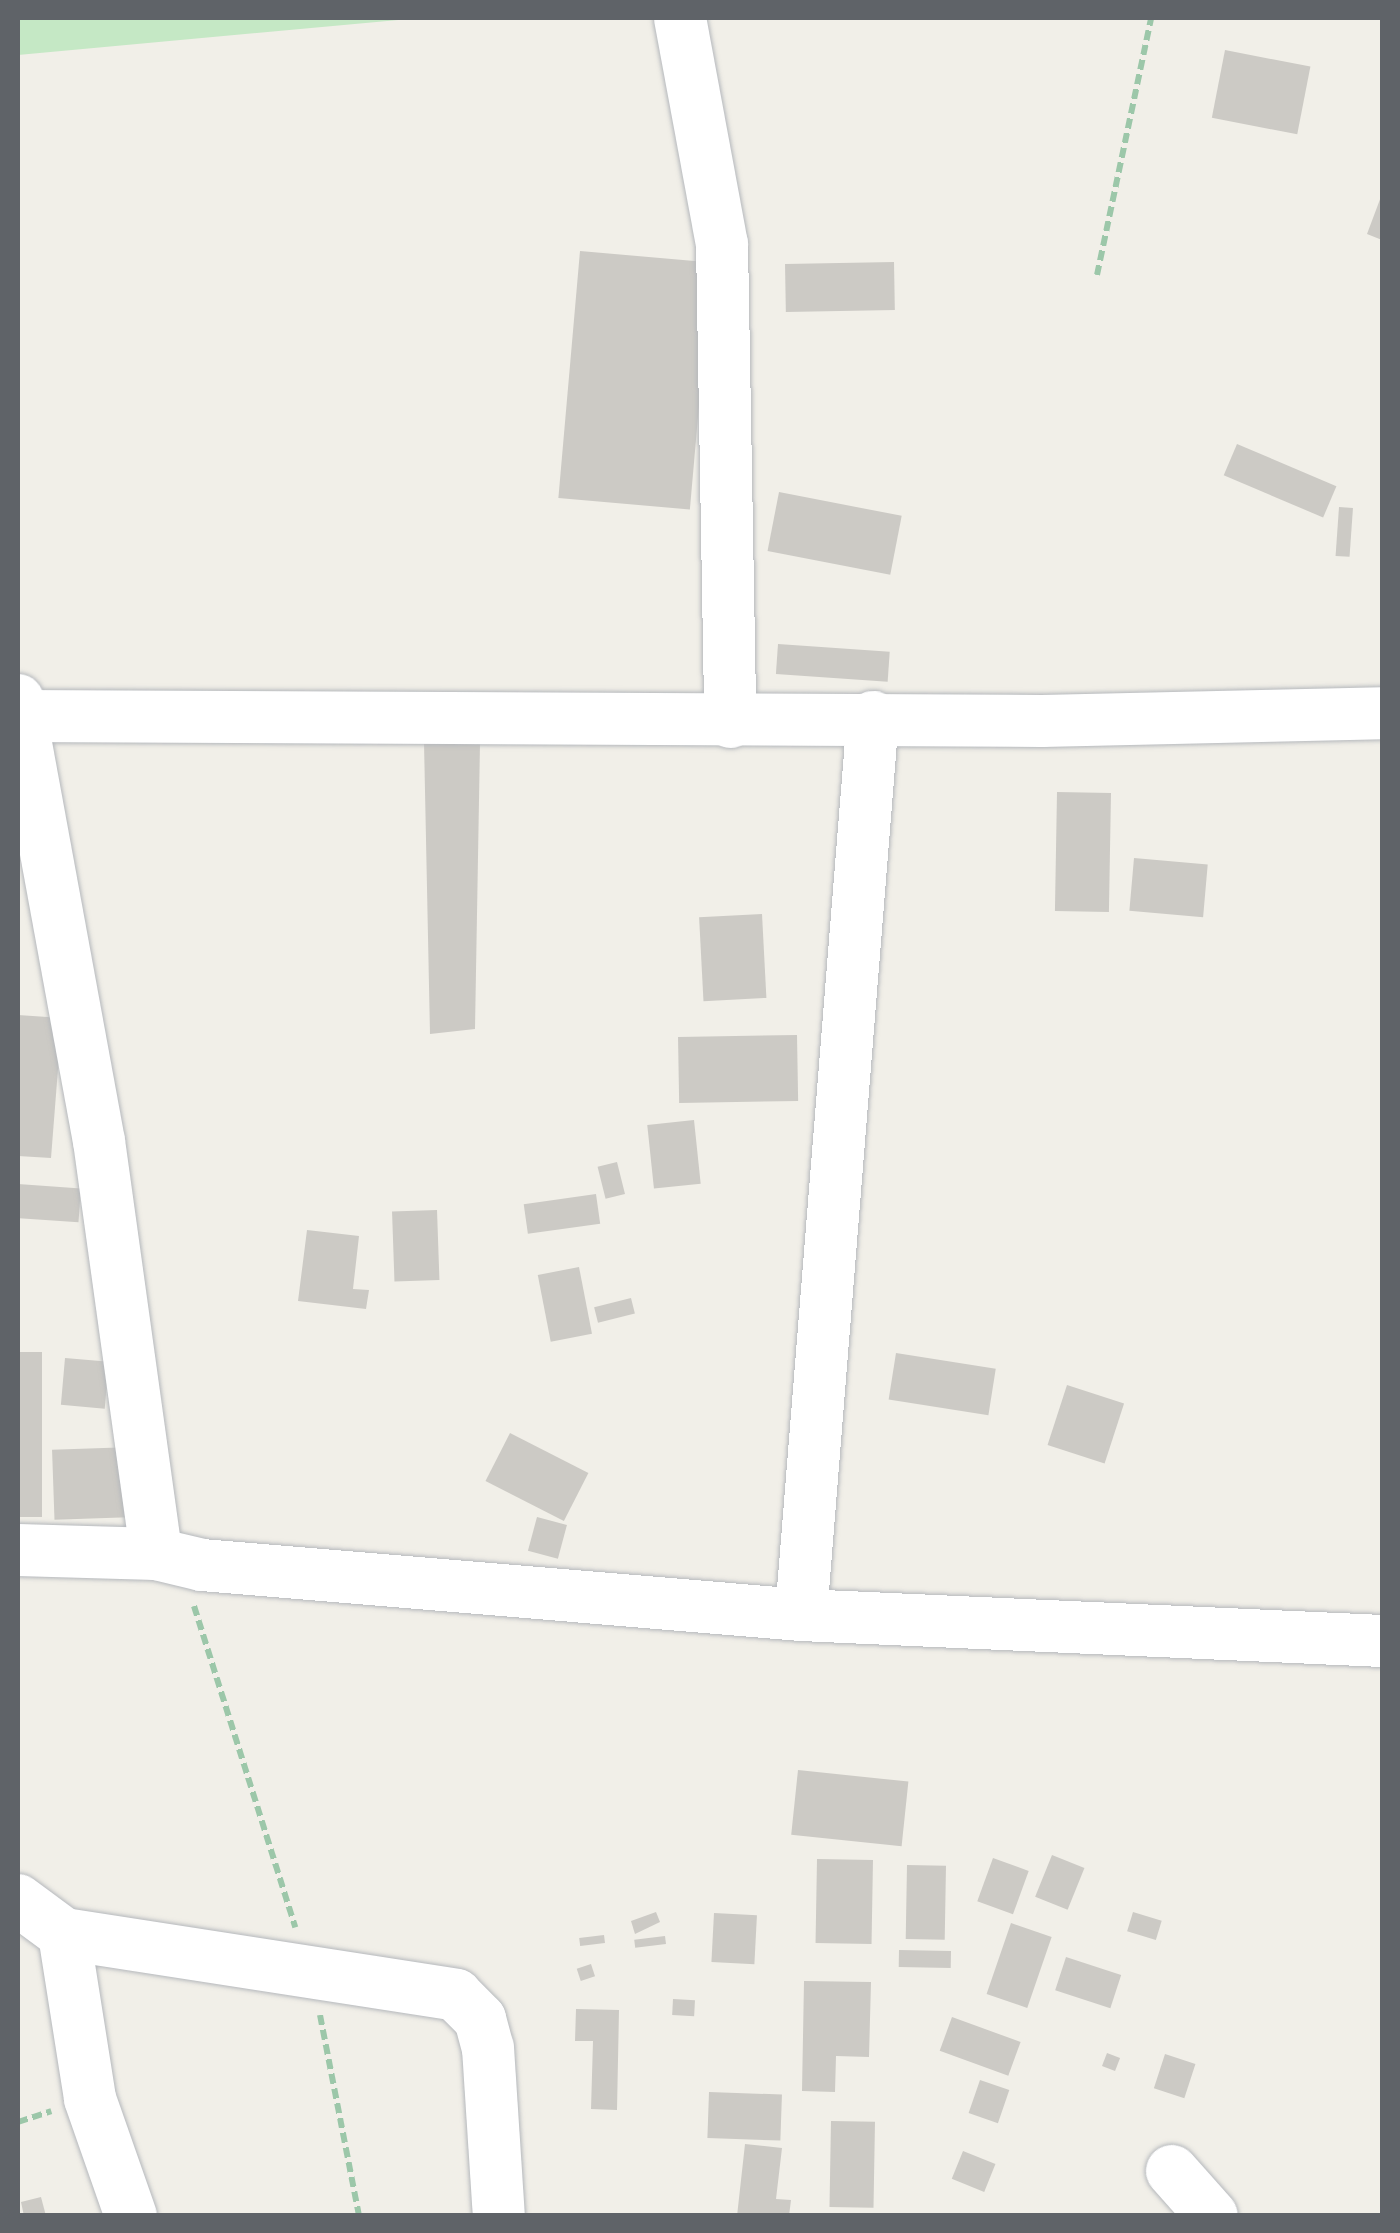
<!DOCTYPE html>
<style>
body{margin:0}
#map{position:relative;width:1400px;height:2233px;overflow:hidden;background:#f1efe8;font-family:Mulish,sans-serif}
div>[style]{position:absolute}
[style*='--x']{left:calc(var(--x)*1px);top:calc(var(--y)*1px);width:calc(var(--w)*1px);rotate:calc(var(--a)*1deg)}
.green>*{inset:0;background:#c5e8c5}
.building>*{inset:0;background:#cccac5;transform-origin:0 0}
.path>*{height:6px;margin-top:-3px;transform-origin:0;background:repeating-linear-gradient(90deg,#9cc7a9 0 10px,transparent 0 15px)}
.roads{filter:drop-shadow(0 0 2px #b5b8bc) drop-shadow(0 0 2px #b5b8bc)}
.minor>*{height:52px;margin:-26px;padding:0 26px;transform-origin:26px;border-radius:26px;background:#fff}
span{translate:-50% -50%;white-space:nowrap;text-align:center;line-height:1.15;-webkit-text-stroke:8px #fff;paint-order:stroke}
.frame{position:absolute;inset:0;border:20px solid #5f6368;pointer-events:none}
</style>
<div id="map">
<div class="green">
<div style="clip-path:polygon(18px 18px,420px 18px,18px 55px)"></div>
</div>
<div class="building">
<div style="left:1225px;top:50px;width:87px;height:69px;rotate:11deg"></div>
<div style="clip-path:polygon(1382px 194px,1382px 240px,1367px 234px)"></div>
<div style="left:580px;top:251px;width:132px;height:248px;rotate:5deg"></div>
<div style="left:894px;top:262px;width:48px;height:109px;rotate:89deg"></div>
<div style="left:1237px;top:444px;width:108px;height:34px;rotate:23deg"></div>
<div style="left:779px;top:492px;width:125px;height:60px;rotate:11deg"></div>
<div style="left:1339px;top:507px;width:14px;height:49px;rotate:4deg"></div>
<div style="left:778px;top:644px;width:112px;height:30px;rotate:4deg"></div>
<div style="clip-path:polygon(424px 742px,480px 743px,475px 1029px,430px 1034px)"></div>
<div style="left:1057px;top:792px;width:54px;height:119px;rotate:1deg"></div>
<div style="left:1134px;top:858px;width:74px;height:53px;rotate:5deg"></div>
<div style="left:762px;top:914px;width:84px;height:63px;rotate:87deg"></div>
<div style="clip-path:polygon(18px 1015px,62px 1018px,51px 1158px,18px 1156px)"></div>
<div style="left:797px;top:1035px;width:66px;height:119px;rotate:89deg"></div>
<div style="left:694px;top:1120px;width:64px;height:47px;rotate:84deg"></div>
<div style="left:617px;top:1162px;width:33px;height:20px;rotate:76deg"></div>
<div style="left:18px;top:1184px;width:63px;height:34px;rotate:4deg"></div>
<div style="left:596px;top:1194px;width:30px;height:73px;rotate:82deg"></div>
<div style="left:437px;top:1210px;width:70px;height:45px;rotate:88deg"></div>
<div style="clip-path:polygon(307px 1230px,359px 1236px,353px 1289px,369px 1290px,366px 1309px,298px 1301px)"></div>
<div style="left:579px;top:1267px;width:68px;height:42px;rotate:79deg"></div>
<div style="left:631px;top:1298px;width:16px;height:38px;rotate:76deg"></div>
<div style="left:18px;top:1352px;width:24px;height:165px"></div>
<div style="left:896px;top:1353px;width:101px;height:47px;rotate:9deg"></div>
<div style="left:65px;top:1358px;width:44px;height:47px;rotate:5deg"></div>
<div style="left:1067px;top:1385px;width:60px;height:63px;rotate:18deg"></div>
<div style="left:510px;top:1433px;width:88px;height:54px;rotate:27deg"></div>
<div style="left:133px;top:1447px;width:70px;height:81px;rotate:88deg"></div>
<div style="left:537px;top:1517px;width:31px;height:35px;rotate:15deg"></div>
<div style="left:798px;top:1770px;width:111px;height:65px;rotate:6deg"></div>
<div style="left:1052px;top:1855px;width:35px;height:45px;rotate:22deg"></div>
<div style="left:993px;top:1858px;width:38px;height:46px;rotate:20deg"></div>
<div style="left:817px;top:1859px;width:56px;height:84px;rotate:1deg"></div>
<div style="left:907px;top:1865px;width:39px;height:74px;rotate:1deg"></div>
<div style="clip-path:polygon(656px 1912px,660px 1922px,635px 1934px,631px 1921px)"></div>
<div style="left:1133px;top:1912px;width:30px;height:20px;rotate:17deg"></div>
<div style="left:714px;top:1913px;width:43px;height:49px;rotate:3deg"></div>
<div style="left:1011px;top:1923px;width:43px;height:75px;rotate:19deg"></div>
<div style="left:604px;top:1935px;width:8px;height:25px;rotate:83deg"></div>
<div style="left:665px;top:1936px;width:8px;height:31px;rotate:83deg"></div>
<div style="left:899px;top:1950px;width:52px;height:17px;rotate:1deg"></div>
<div style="left:1066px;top:1957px;width:58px;height:35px;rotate:18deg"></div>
<div style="left:591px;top:1964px;width:13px;height:15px;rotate:72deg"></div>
<div style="clip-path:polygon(804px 1981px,871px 1982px,869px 2057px,836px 2056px,835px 2092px,802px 2091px)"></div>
<div style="left:673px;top:1999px;width:22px;height:16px;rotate:3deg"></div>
<div style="clip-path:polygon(576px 2009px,619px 2010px,617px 2110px,591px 2109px,593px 2041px,575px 2041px)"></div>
<div style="left:952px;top:2017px;width:73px;height:36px;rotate:20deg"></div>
<div style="left:1107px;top:2053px;width:14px;height:14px;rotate:21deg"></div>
<div style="left:1165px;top:2054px;width:32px;height:36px;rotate:18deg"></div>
<div style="left:980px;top:2080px;width:31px;height:35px;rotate:19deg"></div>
<div style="left:709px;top:2092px;width:73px;height:46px;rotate:2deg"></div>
<div style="left:831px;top:2121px;width:44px;height:86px;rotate:1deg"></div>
<div style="clip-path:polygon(745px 2144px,782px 2148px,776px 2199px,791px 2200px,789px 2216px,737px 2216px)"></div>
<div style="left:963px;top:2151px;width:35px;height:30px;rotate:22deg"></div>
<div style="clip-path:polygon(41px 2197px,46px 2216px,24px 2216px,21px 2202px)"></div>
</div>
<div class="path">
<div style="--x:1097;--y:275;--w:263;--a:-78.1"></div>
<div style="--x:194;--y:1606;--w:337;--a:72.5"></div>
<div style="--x:320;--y:2015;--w:205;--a:79"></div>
<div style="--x:18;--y:2122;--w:35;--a:-18"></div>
</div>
<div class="roads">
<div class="minor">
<div style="--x:680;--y:18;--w:230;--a:79.5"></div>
<div style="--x:722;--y:244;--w:478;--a:89"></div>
<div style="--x:18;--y:700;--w:448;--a:79.6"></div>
<div style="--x:99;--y:1141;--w:417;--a:82.1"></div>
<div style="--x:18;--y:716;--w:1024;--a:0.28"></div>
<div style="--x:1042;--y:721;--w:340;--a:-1.3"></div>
<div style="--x:18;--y:1550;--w:138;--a:1.7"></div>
<div style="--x:156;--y:1554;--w:47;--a:13.4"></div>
<div style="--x:202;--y:1565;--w:601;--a:4.77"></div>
<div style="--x:801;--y:1615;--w:582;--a:2.56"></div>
<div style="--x:801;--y:1615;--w:901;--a:-85.42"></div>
<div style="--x:18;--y:1900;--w:57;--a:36.5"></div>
<div style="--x:64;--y:1934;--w:397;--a:8.8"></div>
<div style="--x:456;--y:1995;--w:34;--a:45"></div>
<div style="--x:480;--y:2019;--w:30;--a:75"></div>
<div style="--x:488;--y:2048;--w:168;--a:86.3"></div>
<div style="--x:64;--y:1934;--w:167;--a:81"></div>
<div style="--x:90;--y:2099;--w:124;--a:70.7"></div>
<div style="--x:1172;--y:2171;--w:60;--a:48.4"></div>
</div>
</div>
<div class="frame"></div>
</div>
